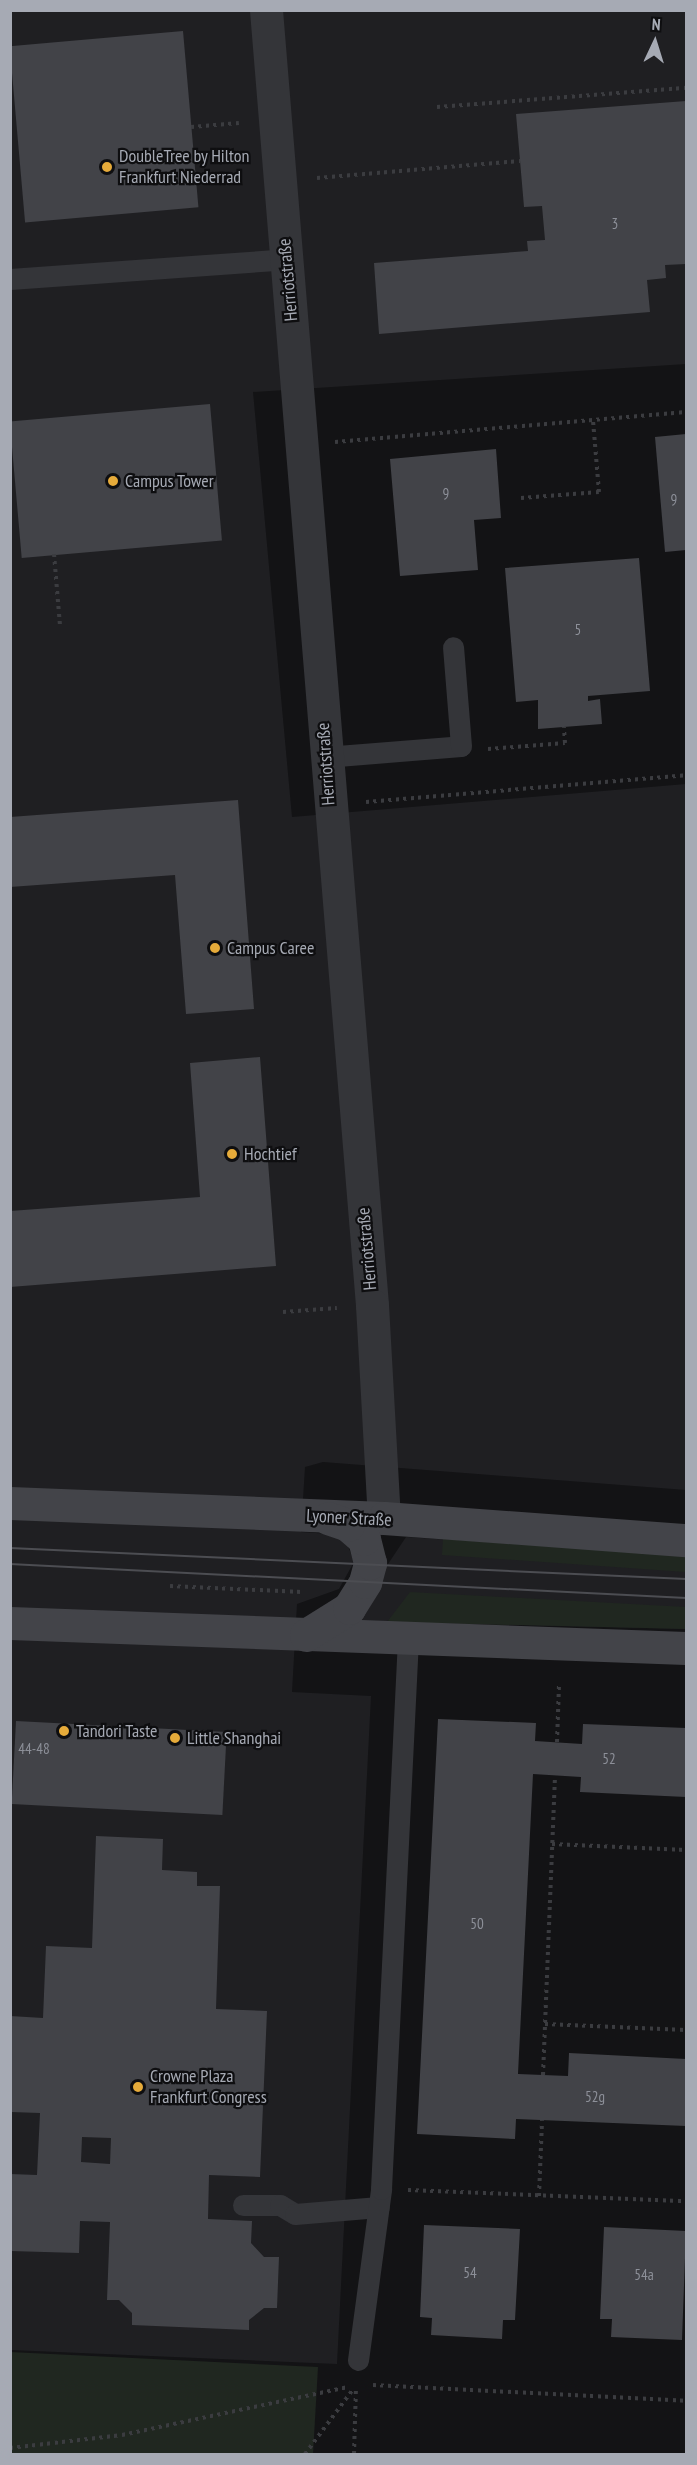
<!DOCTYPE html>
<meta charset="utf-8">
<style>
body{margin:0}
#map{position:relative;width:697px;height:2465px;overflow:hidden;background:#131315;font-family:"PT Sans Narrow",sans-serif}
div>[style]{position:absolute}
[style*='--x']{left:calc(var(--x)*1px);top:calc(var(--y)*1px);width:calc(var(--w)*1px);rotate:calc(var(--a)*1deg)}
.built>*{inset:0;background:#1f1f22}
.green>*{inset:0;background:#202720;transform-origin:0 0}
.building>*{inset:0;background:#424348;transform-origin:0 0}
.path>*{height:4px;margin-top:-2px;transform-origin:0;background:repeating-linear-gradient(90deg,#3b3c40 0 3px,transparent 0 7.5px)}
.lane>*{height:21px;margin:-10.5px;padding:0 10.5px;transform-origin:10.5px;border-radius:10.5px;background:#343539}
.street>*{height:33px;margin:-16.5px;padding:0 16.5px;transform-origin:16.5px;border-radius:16.5px;background:#343539}
.secondary>*{height:33px;margin:-16.5px;padding:0 16.5px;transform-origin:16.5px;border-radius:16.5px;background:#434449}
.tram>*{height:1.5px;margin:-0.75px;padding:0 0.75px;transform-origin:0.75px;border-radius:0.75px;background:#4c4d52}
.dots>*{width:16px;height:16px;translate:-50% -50%;box-sizing:border-box;border:3px solid #0e0e10;border-radius:50%}
span{translate:-50% -50%;white-space:nowrap;text-align:center;line-height:1.15;-webkit-text-stroke:4.5px #0e0e10;paint-order:stroke}
.number-label{font-size:15px;color:#8d9099}
.number-label span{-webkit-text-stroke-width:0}
.poi-label{font-size:18px;color:#a6aab4}
.left{translate:0 -50%;text-align:left}
.street-label{font-size:18px;color:#a6aab4}
.frame{position:absolute;inset:0;border:12px solid #a6aab4;pointer-events:none}
.north{position:absolute;left:625px;top:12px;width:60px;height:60px;-webkit-text-stroke:4px #0e0e10;paint-order:stroke;rotate:4deg;font-size:16px;font-weight:700;line-height:24px;text-align:center;color:#a6aab4}
.north::after{content:'';display:block;margin:auto;width:21px;height:27px;background:#a6aab4;clip-path:polygon(50% 0,100% 100%,50% 72%,0 100%)}
</style>
<div id="map">
<div class="built">
<div style="clip-path:polygon(11px 11px,686px 11px,686px 364px,253px 392px,292px 817px,686px 784px,686px 1490px,323px 1462px,305px 1467px,301px 1532px,331px 1534px,347px 1543px,354px 1562px,339px 1589px,297px 1604px,292px 1692px,371px 1696px,337px 2364px,11px 2350px)"></div>
<div style="clip-path:polygon(406px 1537px,686px 1555px,686px 1629px,350px 1621px)"></div>
</div>
<div class="green">
<div style="left:443px;top:1539px;width:244px;height:16px;rotate:4deg"></div>
<div style="clip-path:polygon(410px 1592px,686px 1607px,686px 1629px,387px 1622px)"></div>
<div style="clip-path:polygon(10px 2352px,318px 2367px,313px 2454px,11px 2454px)"></div>
</div>
<div class="building">
<div style="left:183px;top:31px;width:177px;height:174px;rotate:85deg"></div>
<div style="clip-path:polygon(686px 101px,686px 264px,665px 265px,666px 278px,647px 280px,650px 312px,379px 334px,374px 263px,528px 251px,527px 241px,545px 240px,542px 206px,524px 207px,516px 114px)"></div>
<div style="left:210px;top:404px;width:137px;height:201px;rotate:85deg"></div>
<div style="clip-path:polygon(686px 434px,686px 550px,665px 552px,655px 437px)"></div>
<div style="clip-path:polygon(496px 449px,501px 518px,474px 520px,478px 570px,400px 576px,390px 459px)"></div>
<div style="clip-path:polygon(639px 558px,650px 691px,588px 696px,588px 701px,600px 699px,602px 724px,538px 729px,538px 700px,516px 702px,505px 568px)"></div>
<div style="clip-path:polygon(238px 800px,254px 1009px,186px 1014px,175px 875px,10px 887px,10px 817px)"></div>
<div style="clip-path:polygon(260px 1057px,276px 1266px,10px 1287px,10px 1211px,200px 1197px,190px 1063px)"></div>
<div style="clip-path:polygon(438px 1719px,536px 1723px,535px 1741px,582px 1744px,583px 1724px,686px 1728px,686px 1797px,580px 1792px,581px 1777px,533px 1774px,518px 2074px,568px 2076px,569px 2053px,686px 2059px,686px 2126px,516px 2119px,515px 2139px,417px 2134px)"></div>
<div style="left:16px;top:1721px;width:211px;height:83px;rotate:3deg"></div>
<div style="clip-path:polygon(evenodd,96px 1836px,163px 1839px,162px 1870px,197px 1872px,197px 1886px,220px 1886px,216px 2009px,267px 2011px,260px 2177px,209px 2175px,208px 2219px,252px 2221px,251px 2243px,264px 2257px,279px 2257px,277px 2308px,264px 2308px,249px 2320px,249px 2330px,132px 2325px,132px 2313px,119px 2300px,107px 2300px,110px 2222px,80px 2221px,79px 2253px,10px 2251px,10px 2174px,37px 2175px,40px 2113px,11px 2112px,10px 2016px,43px 2018px,46px 1946px,92px 1948px,96px 1836px,82px 2137px,111px 2138px,110px 2164px,81px 2162px,82px 2137px)"></div>
<div style="clip-path:polygon(424px 2225px,520px 2229px,515px 2320px,503px 2320px,502px 2339px,431px 2335px,432px 2318px,420px 2317px)"></div>
<div style="clip-path:polygon(604px 2227px,686px 2231px,682px 2340px,611px 2337px,612px 2319px,600px 2319px)"></div>
</div>
<div class="path">
<div style="--x:437;--y:107;--w:250;--a:-4.4"></div>
<div style="--x:191;--y:127;--w:48;--a:-4.8"></div>
<div style="--x:317;--y:178;--w:204;--a:-4.8"></div>
<div style="--x:335;--y:442;--w:352;--a:-4.9"></div>
<div style="--x:521;--y:498;--w:78;--a:-4.4"></div>
<div style="--x:599;--y:492;--w:72;--a:-94.8"></div>
<div style="--x:54;--y:554;--w:71;--a:85.2"></div>
<div style="--x:488;--y:749;--w:77;--a:-4.5"></div>
<div style="--x:565;--y:743;--w:16;--a:-94"></div>
<div style="--x:366;--y:802;--w:321;--a:-4.8"></div>
<div style="--x:283;--y:1312;--w:54;--a:-4.2"></div>
<div style="--x:170;--y:1586;--w:132;--a:2.6"></div>
<div style="--x:557;--y:1742;--w:56;--a:-88"></div>
<div style="--x:552;--y:1844;--w:134;--a:2.6"></div>
<div style="--x:545;--y:2024;--w:141;--a:2.4"></div>
<div style="--x:543;--y:2075;--w:300;--a:-87.7"></div>
<div style="--x:408;--y:2190;--w:278;--a:2.3"></div>
<div style="--x:539;--y:2196;--w:76;--a:-87.7"></div>
<div style="--x:373;--y:2385;--w:313;--a:2.9"></div>
<div style="--x:10;--y:2448;--w:113;--a:-6.6"></div>
<div style="--x:122;--y:2435;--w:230;--a:-12"></div>
<div style="--x:305;--y:2454;--w:82;--a:-53.4"></div>
<div style="--x:354;--y:2454;--w:66;--a:-88.3"></div>
</div>
<div class="lane">
<div style="--x:10;--y:279;--w:277;--a:-4.1"></div>
<div style="--x:325;--y:757;--w:136;--a:-4.6"></div>
<div style="--x:461;--y:746;--w:99;--a:-94.6"></div>
<div style="--x:243;--y:2205;--w:37;--a:0"></div>
<div style="--x:280;--y:2205;--w:17;--a:31"></div>
<div style="--x:295;--y:2214;--w:84;--a:-4.8"></div>
<div style="--x:358;--y:2360;--w:173;--a:-82.3"></div>
<div style="--x:381;--y:2189;--w:551;--a:-87.19"></div>
</div>
<div class="street">
<div style="--x:266;--y:10;--w:1299;--a:85.32"></div>
<div style="--x:372;--y:1305;--w:213;--a:86.8"></div>
</div>
<div class="secondary">
<div style="--x:10;--y:1503;--w:374;--a:2.3"></div>
<div style="--x:384;--y:1518;--w:303;--a:4.2"></div>
<div style="--x:10;--y:1623;--w:676;--a:2.12"></div>
<div style="--x:306;--y:1635;--w:51;--a:-32.1"></div>
<div style="--x:349;--y:1608;--w:31;--a:-58"></div>
<div style="--x:365;--y:1582;--w:20;--a:-75"></div>
<div style="--x:370;--y:1563;--w:25;--a:-104"></div>
<div style="--x:364;--y:1539;--w:21;--a:-139"></div>
<div style="--x:348;--y:1525;--w:21;--a:-161"></div>
</div>
<div class="tram">
<div style="--x:10;--y:1548;--w:677;--a:2.63"></div>
<div style="--x:10;--y:1564;--w:677;--a:2.88"></div>
</div>
<div class="dots">
<div style="left:107px;top:167px;background:#e6ab3a"></div>
<div style="left:113px;top:481px;background:#e6ab3a"></div>
<div style="left:215px;top:948px;background:#e6ab3a"></div>
<div style="left:232px;top:1154px;background:#e6ab3a"></div>
<div style="left:64px;top:1731px;background:#e6ab3a"></div>
<div style="left:175px;top:1738px;background:#e6ab3a"></div>
<div style="left:138px;top:2087px;background:#e6ab3a"></div>
</div>
<div class="number-label">
<span style="left:615px;top:224px">3</span>
<span style="left:446px;top:494px">9</span>
<span style="left:674px;top:500px">9</span>
<span style="left:578px;top:630px">5</span>
<span style="left:34px;top:1749px">44-48</span>
<span style="left:609px;top:1759px">52</span>
<span style="left:477px;top:1924px">50</span>
<span style="left:595px;top:2097px">52g</span>
<span style="left:470px;top:2273px">54</span>
<span style="left:644px;top:2275px">54a</span>
</div>
<div class="poi-label">
<span class="left" style="left:119px;top:167px">DoubleTree by Hilton<br>Frankfurt Niederrad</span>
<span class="left" style="left:125px;top:481px">Campus Tower</span>
<span class="left" style="left:227px;top:948px">Campus Caree</span>
<span class="left" style="left:244px;top:1154px">Hochtief</span>
<span class="left" style="left:76px;top:1731px">Tandori Taste</span>
<span class="left" style="left:187px;top:1738px">Little Shanghai</span>
<span class="left" style="left:150px;top:2087px">Crowne Plaza<br>Frankfurt Congress</span>
</div>
<div class="street-label">
<span style="left:288px;top:280px;rotate:-95deg">Herriotstraße</span>
<span style="left:326px;top:764px;rotate:-94deg">Herriotstraße</span>
<span style="left:367px;top:1249px;rotate:-95deg">Herriotstraße</span>
<span style="left:349px;top:1518px;rotate:3deg">Lyoner Straße</span>
</div>
<div class="frame"></div>
<div class="north">N</div>
</div>
